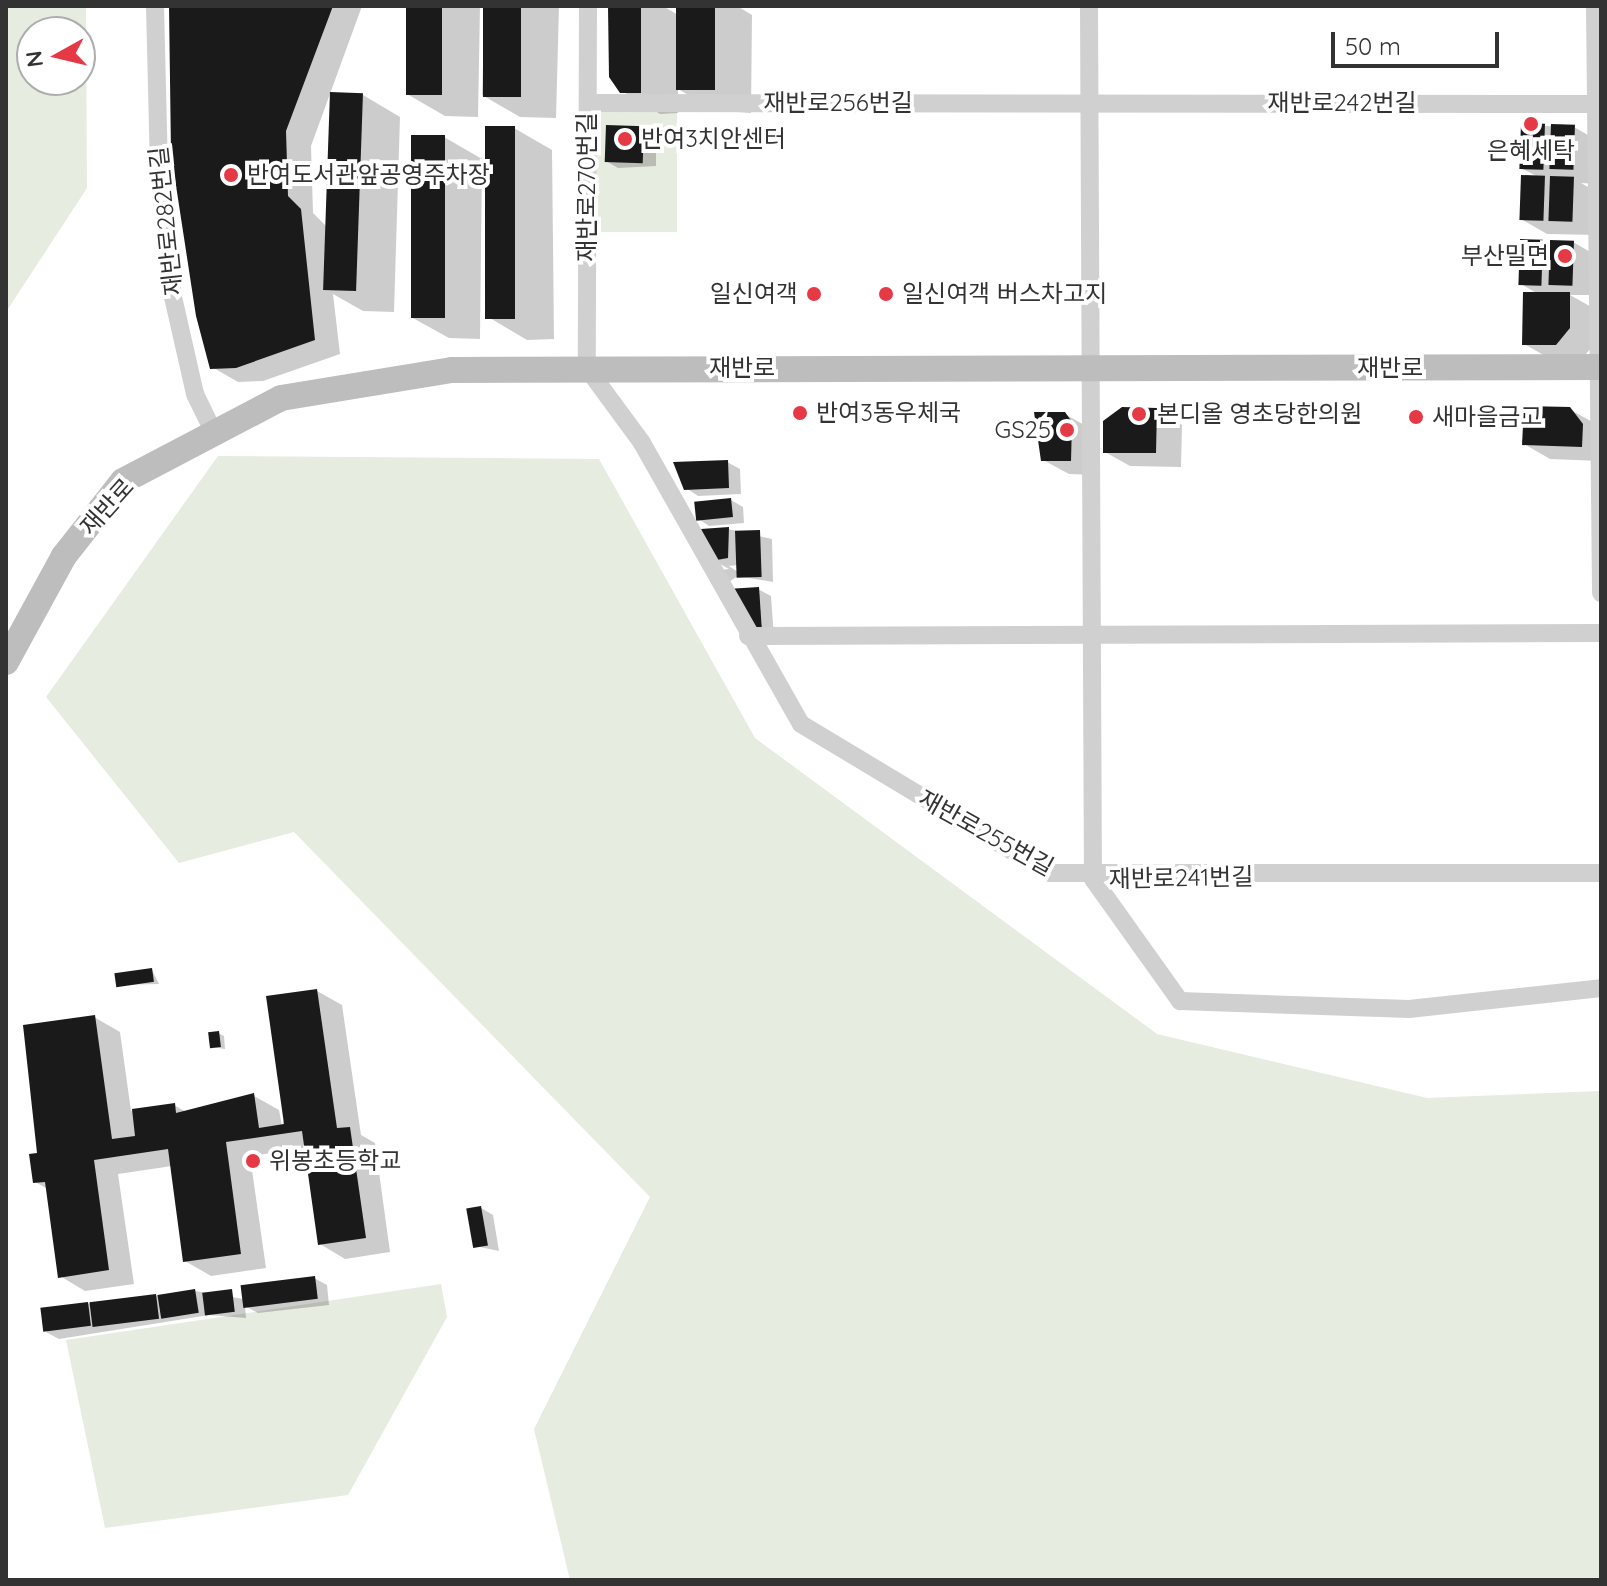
<!DOCTYPE html>
<meta charset="utf-8">
<style>
body{margin:0}
#map{position:relative;width:1607px;height:1586px;overflow:hidden;background:#fff;font-family:Quicksand,"Noto Sans KR",sans-serif}
div>[style]{position:absolute}
[style*='--x']{left:calc(var(--x)*1px);top:calc(var(--y)*1px);width:calc(var(--w)*1px);rotate:calc(var(--a)*1deg)}
.green>*{inset:0;background:#e6ecdf;transform-origin:0 0}
.shadow>*{inset:0;background:#0003}
.building>*{inset:0;background:#1a1a1a;transform-origin:0 0}
.street>*{height:18px;margin:-9px;padding:0 9px;transform-origin:9px;border-radius:9px;background:#d0d0d0}
.secondary>*{height:26px;margin:-13px;padding:0 13px;transform-origin:13px;border-radius:13px;background:#bdbdbd}
.dots>*{width:22px;height:22px;translate:-50% -50%;box-sizing:border-box;border:4px solid #fff;border-radius:50%}
span{translate:-50% -50%;white-space:nowrap;text-align:center;line-height:1.15;-webkit-text-stroke:8px #fff;paint-order:stroke}
.street-label{font-size:24px;color:#333}
.poi-label{font-size:24px;color:#333}
.left{translate:0 -50%;text-align:left}
.right{translate:-100% -50%;text-align:right}
.frame{position:absolute;inset:0;border:8px solid #333;pointer-events:none}
.north{position:absolute;left:16px;top:16px;width:80px;height:80px;box-sizing:border-box;background:#fff;border:2px solid #adadad;border-radius:50%;rotate:262deg;font-size:22px;font-weight:700;line-height:32px;text-align:center;color:#333}
.north::after{content:'';display:block;margin:auto;width:28px;height:36px;background:#e63946;clip-path:polygon(50% 0,100% 100%,50% 72%,0 100%)}
.scale{position:absolute;left:1331px;top:32px;width:168px;height:36px;box-sizing:border-box;border:4px solid #333;border-top:0;padding-left:10px;font-size:24px;line-height:28px;white-space:nowrap;color:#333;-webkit-text-stroke:6px #fff;paint-order:stroke}
</style>
<div id="map">
<div class="green">
<div style="clip-path:polygon(evenodd,6px 6px,86px 6px,87px 188px,6px 312px,6px 6px,32px 32px,80px 32px,80px 80px,32px 80px,32px 32px)"></div>
<div style="left:588px;top:103px;width:89px;height:129px"></div>
<div style="clip-path:polygon(218px 456px,599px 459px,755px 738px,1157px 1034px,1427px 1098px,1601px 1091px,1601px 1580px,570px 1580px,534px 1429px,650px 1197px,294px 832px,179px 863px,46px 697px)"></div>
<div style="clip-path:polygon(441px 1284px,447px 1317px,348px 1495px,105px 1528px,66px 1340px)"></div>
</div>
<div class="shadow">
<div style="clip-path:polygon(171px 6px,362px 6px,311px 146px,313px 213px,327px 227px,363px 95px,400px 117px,394px 312px,363px 311px,333px 294px,340px 354px,263px 381px,238px 382px,212px 367px,173px 153px)"></div>
<div style="clip-path:polygon(408px 6px,480px 6px,478px 117px,445px 116px,407px 94px)"></div>
<div style="clip-path:polygon(485px 6px,559px 6px,556px 118px,520px 117px,482px 95px)"></div>
<div style="clip-path:polygon(610px 6px,663px 6px,678px 15px,678px 6px,737px 6px,752px 15px,751px 113px,714px 110px,678px 89px,678px 113px,660px 114px,622px 91px)"></div>
<div style="clip-path:polygon(1544px 126px,1574px 127px,1600px 142px,1598px 184px,1581px 183px,1599px 193px,1598px 235px,1547px 234px,1521px 219px,1538px 177px,1521px 168px)"></div>
<div style="clip-path:polygon(514px 128px,552px 150px,554px 339px,527px 340px,490px 318px)"></div>
<div style="clip-path:polygon(643px 128px,656px 135px,656px 166px,618px 168px,606px 161px)"></div>
<div style="clip-path:polygon(444px 137px,482px 159px,480px 339px,449px 338px,411px 317px)"></div>
<div style="clip-path:polygon(1543px 242px,1573px 242px,1592px 253px,1591px 295px,1570px 295px,1595px 309px,1595px 343px,1582px 359px,1549px 358px,1524px 344px,1538px 294px,1521px 284px)"></div>
<div style="clip-path:polygon(1569px 409px,1596px 424px,1601px 461px,1550px 459px,1524px 444px)"></div>
<div style="clip-path:polygon(1157px 410px,1182px 425px,1181px 467px,1130px 466px,1105px 452px)"></div>
<div style="clip-path:polygon(1065px 414px,1091px 429px,1096px 475px,1069px 474px,1043px 460px)"></div>
<div style="clip-path:polygon(727px 462px,740px 469px,741px 494px,698px 496px,686px 488px)"></div>
<div style="clip-path:polygon(731px 500px,743px 507px,744px 523px,709px 526px,697px 518px)"></div>
<div style="clip-path:polygon(evenodd,728px 529px,772px 539px,773px 582px,738px 576px,727px 583px,720px 570px,729px 569px,713px 560px,728px 529px,738px 565px,738px 572px,729px 566px,738px 565px)"></div>
<div style="clip-path:polygon(758px 589px,771px 596px,774px 638px,762px 638px)"></div>
<div style="clip-path:polygon(152px 970px,159px 984px,118px 985px)"></div>
<div style="clip-path:polygon(317px 991px,342px 1005px,361px 1135px,375px 1143px,390px 1252px,345px 1259px,320px 1244px,306px 1148px,250px 1156px,266px 1268px,211px 1276px,185px 1261px,172px 1166px,118px 1174px,134px 1284px,85px 1291px,60px 1276px,48px 1189px,35px 1182px,94px 1017px,120px 1032px,131px 1111px,174px 1105px,186px 1112px,254px 1096px,279px 1110px,282px 1126px)"></div>
<div style="clip-path:polygon(218px 1033px,224px 1036px,225px 1049px,212px 1047px)"></div>
<div style="clip-path:polygon(481px 1208px,493px 1215px,499px 1251px,475px 1246px)"></div>
<div style="clip-path:polygon(314px 1278px,327px 1285px,329px 1305px,258px 1313px,245px 1306px,246px 1318px,209px 1315px,59px 1339px,46px 1332px,87px 1304px,195px 1291px,244px 1299px)"></div>
</div>
<div class="building">
<div style="clip-path:polygon(169px 6px,333px 6px,286px 131px,288px 196px,301px 209px,315px 340px,236px 368px,210px 369px,196px 316px,171px 153px)"></div>
<div style="left:406px;top:6px;width:36px;height:89px"></div>
<div style="left:483px;top:6px;width:38px;height:91px"></div>
<div style="clip-path:polygon(608px 6px,641px 6px,641px 93px,620px 93px,609px 77px)"></div>
<div style="left:676px;top:6px;width:39px;height:84px"></div>
<div style="left:330px;top:92px;width:33px;height:198px;rotate:2deg"></div>
<div style="left:1521px;top:123px;width:24px;height:46px;rotate:2deg"></div>
<div style="left:1551px;top:124px;width:24px;height:45px;rotate:2deg"></div>
<div style="left:606px;top:125px;width:38px;height:37px;rotate:2deg"></div>
<div style="left:485px;top:126px;width:30px;height:193px"></div>
<div style="left:411px;top:135px;width:34px;height:183px"></div>
<div style="left:1521px;top:175px;width:24px;height:45px;rotate:2deg"></div>
<div style="left:1550px;top:176px;width:24px;height:45px;rotate:2deg"></div>
<div style="left:1520px;top:239px;width:23px;height:46px;rotate:2deg"></div>
<div style="left:1550px;top:240px;width:24px;height:45px;rotate:2deg"></div>
<div style="clip-path:polygon(1523px 292px,1570px 292px,1570px 328px,1556px 345px,1522px 345px)"></div>
<div style="clip-path:polygon(1524px 406px,1570px 407px,1583px 424px,1582px 447px,1522px 445px)"></div>
<div style="clip-path:polygon(1122px 407px,1157px 408px,1156px 453px,1103px 453px,1103px 421px)"></div>
<div style="clip-path:polygon(1034px 412px,1065px 412px,1072px 422px,1071px 461px,1041px 461px)"></div>
<div style="clip-path:polygon(728px 460px,729px 488px,684px 490px,673px 462px)"></div>
<div style="left:731px;top:498px;width:19px;height:37px;rotate:84deg"></div>
<div style="clip-path:polygon(729px 527px,728px 558px,711px 561px,701px 529px)"></div>
<div style="left:760px;top:530px;width:47px;height:25px;rotate:88deg"></div>
<div style="clip-path:polygon(759px 587px,762px 632px,748px 633px,727px 589px)"></div>
<div style="left:152px;top:968px;width:14px;height:38px;rotate:82deg"></div>
<div style="clip-path:polygon(317px 989px,337px 1128px,350px 1127px,366px 1238px,318px 1245px,302px 1131px,226px 1142px,241px 1254px,183px 1262px,168px 1149px,94px 1160px,109px 1270px,58px 1278px,45px 1182px,33px 1183px,29px 1154px,37px 1153px,23px 1025px,95px 1015px,112px 1139px,135px 1136px,132px 1109px,175px 1103px,176px 1113px,254px 1093px,259px 1128px,284px 1124px,266px 996px)"></div>
<div style="left:219px;top:1031px;width:16px;height:11px;rotate:83deg"></div>
<div style="left:481px;top:1206px;width:40px;height:15px;rotate:80deg"></div>
<div style="left:315px;top:1276px;width:23px;height:75px;rotate:83deg"></div>
<div style="left:195px;top:1289px;width:24px;height:38px;rotate:81deg"></div>
<div style="left:232px;top:1289px;width:23px;height:30px;rotate:83deg"></div>
<div style="left:156px;top:1294px;width:25px;height:67px;rotate:83deg"></div>
<div style="left:88px;top:1302px;width:24px;height:48px;rotate:83deg"></div>
</div>
<div class="street">
<div style="--x:155;--y:6;--w:166;--a:88.6"></div>
<div style="--x:159;--y:172;--w:126;--a:83.6"></div>
<div style="--x:173;--y:297;--w:99;--a:77.2"></div>
<div style="--x:195;--y:394;--w:41;--a:64.1"></div>
<div style="--x:588;--y:6;--w:362;--a:90.2"></div>
<div style="--x:587;--y:368;--w:93;--a:53.7"></div>
<div style="--x:642;--y:443;--w:323;--a:60.5"></div>
<div style="--x:801;--y:724;--w:289;--a:31"></div>
<div style="--x:1049;--y:873;--w:552;--a:0"></div>
<div style="--x:1089;--y:6;--w:873;--a:89.74"></div>
<div style="--x:1595;--y:6;--w:587;--a:89.41"></div>
<div style="--x:588;--y:103;--w:1013;--a:0.06"></div>
<div style="--x:748;--y:636;--w:853;--a:-0.2"></div>
<div style="--x:1093;--y:879;--w:150;--a:54.5"></div>
<div style="--x:1180;--y:1001;--w:229;--a:2"></div>
<div style="--x:1409;--y:1009;--w:193;--a:-6.2"></div>
</div>
<div class="secondary">
<div style="--x:6;--y:662;--w:121;--a:-61.3"></div>
<div style="--x:64;--y:556;--w:95;--a:-51.8"></div>
<div style="--x:123;--y:481;--w:178;--a:-27.7"></div>
<div style="--x:281;--y:398;--w:173;--a:-9.3"></div>
<div style="--x:452;--y:370;--w:1149;--a:-0.15"></div>
</div>
<div class="dots">
<div style="left:1531px;top:124px;background:#e63946"></div>
<div style="left:625px;top:139px;background:#e63946"></div>
<div style="left:231px;top:175px;background:#e63946"></div>
<div style="left:1565px;top:256px;background:#e63946"></div>
<div style="left:814px;top:294px;background:#e63946"></div>
<div style="left:886px;top:294px;background:#e63946"></div>
<div style="left:800px;top:413px;background:#e63946"></div>
<div style="left:1139px;top:414px;background:#e63946"></div>
<div style="left:1416px;top:417px;background:#e63946"></div>
<div style="left:1067px;top:430px;background:#e63946"></div>
<div style="left:253px;top:1161px;background:#e63946"></div>
</div>
<div class="street-label">
<span style="left:838px;top:103px">재반로256번길</span>
<span style="left:1342px;top:103px">재반로242번길</span>
<span style="left:587px;top:187px;rotate:-90deg">재반로270번길</span>
<span style="left:166px;top:221px;rotate:-96deg">재반로282번길</span>
<span style="left:742px;top:368px">재반로</span>
<span style="left:1390px;top:368px">재반로</span>
<span style="left:107px;top:507px;rotate:-48deg">재반로</span>
<span style="left:986px;top:833px;rotate:29deg">재반로255번길</span>
<span style="left:1181px;top:878px;rotate:-1deg">재반로241번길</span>
</div>
<div class="poi-label">
<span class="left" style="left:641px;top:139px">반여3치안센터</span>
<span style="left:1531px;top:151px">은혜세탁</span>
<span class="left" style="left:247px;top:175px">반여도서관앞공영주차장</span>
<span class="right" style="left:1549px;top:256px">부산밀면</span>
<span class="right" style="left:798px;top:294px">일신여객</span>
<span class="left" style="left:902px;top:294px">일신여객 버스차고지</span>
<span class="left" style="left:816px;top:413px">반여3동우체국</span>
<span class="left" style="left:1157px;top:414px">본디올 영초당한의원</span>
<span class="left" style="left:1432px;top:417px">새마을금고</span>
<span class="right" style="left:1051px;top:430px">GS25</span>
<span class="left" style="left:269px;top:1161px">위봉초등학교</span>
</div>
<div class="frame"></div>
<div class="north">N</div>
<div class="scale">50 m</div>
</div>
